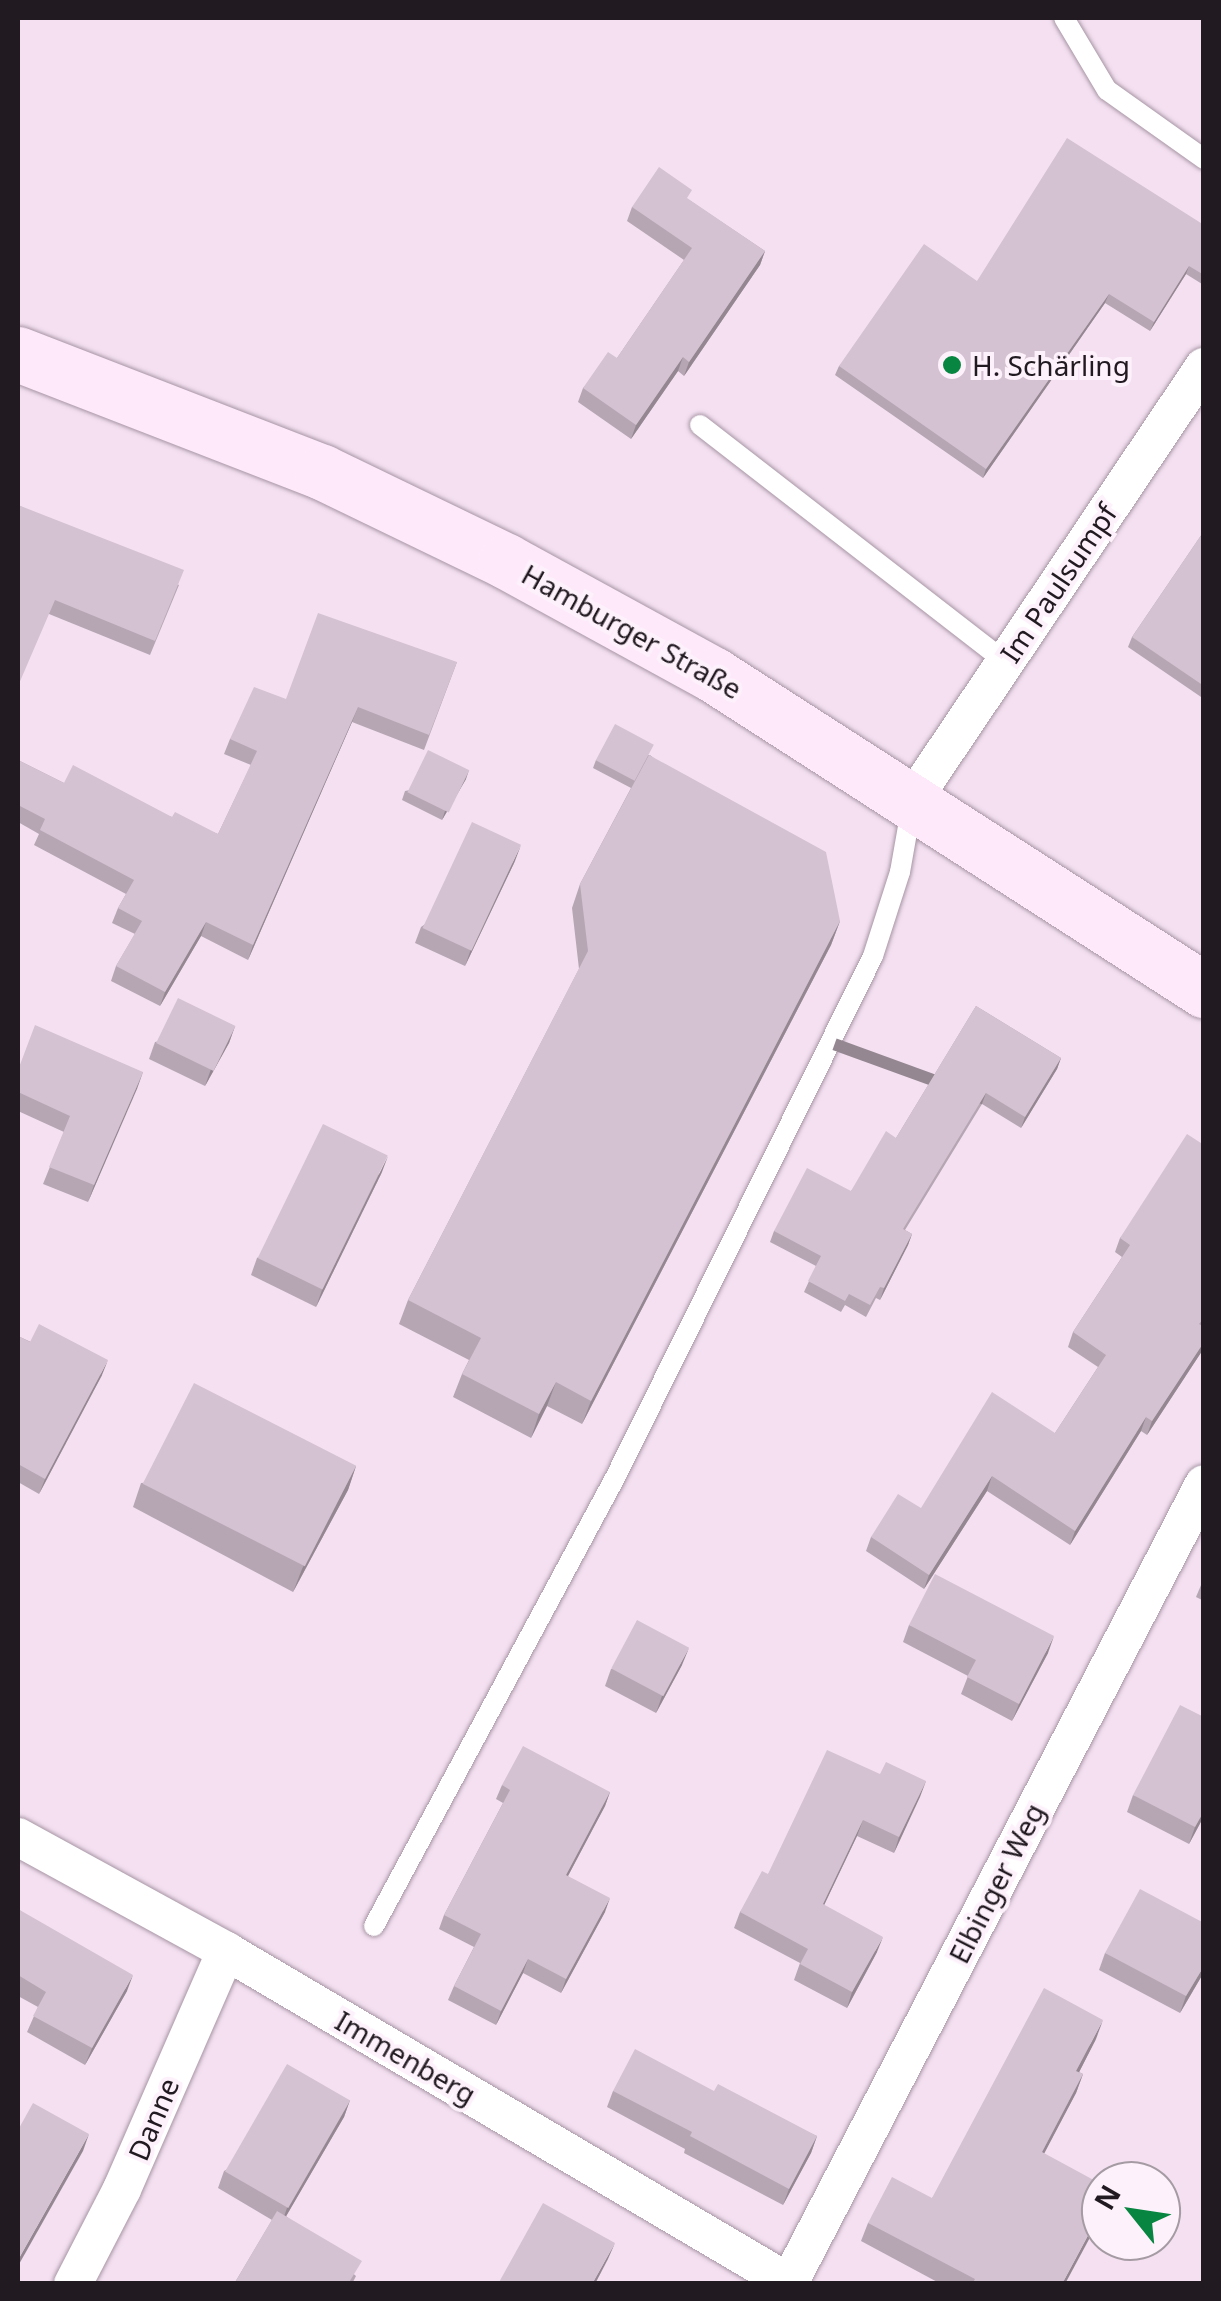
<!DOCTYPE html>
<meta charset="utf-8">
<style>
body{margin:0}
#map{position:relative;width:1221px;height:2301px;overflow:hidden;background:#f4e0f1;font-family:"Noto Sans",sans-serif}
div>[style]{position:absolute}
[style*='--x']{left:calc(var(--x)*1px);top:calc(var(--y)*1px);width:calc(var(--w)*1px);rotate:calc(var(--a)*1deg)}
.roads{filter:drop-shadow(0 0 2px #a795a4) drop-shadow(0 0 2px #a795a4)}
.lane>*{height:20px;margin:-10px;padding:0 10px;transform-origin:10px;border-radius:10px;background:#fff}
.street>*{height:38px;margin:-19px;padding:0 19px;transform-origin:19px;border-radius:19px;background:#fff}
.secondary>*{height:55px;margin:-27.5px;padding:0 27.5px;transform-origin:27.5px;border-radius:27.5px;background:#fee9fb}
.wall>*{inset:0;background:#b6a6b4}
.shaded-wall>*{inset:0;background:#948792;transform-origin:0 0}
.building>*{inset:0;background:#d4c1d1;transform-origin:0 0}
.dots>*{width:28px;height:28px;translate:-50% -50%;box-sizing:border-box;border:5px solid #fdf1fb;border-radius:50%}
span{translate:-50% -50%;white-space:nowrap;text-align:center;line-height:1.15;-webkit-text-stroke:8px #fdf1fb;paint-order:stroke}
.poi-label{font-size:28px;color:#211a20}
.left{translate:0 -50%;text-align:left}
.street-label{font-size:28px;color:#211a20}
.frame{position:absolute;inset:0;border:20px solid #211a20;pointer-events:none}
.north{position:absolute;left:1081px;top:2161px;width:100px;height:100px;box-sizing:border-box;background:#fdf1fb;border:2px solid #a59ba3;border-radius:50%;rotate:300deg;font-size:28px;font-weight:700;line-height:40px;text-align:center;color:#211a20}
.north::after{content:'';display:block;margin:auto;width:35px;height:45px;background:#088641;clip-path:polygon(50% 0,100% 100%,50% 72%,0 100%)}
</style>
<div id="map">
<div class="roads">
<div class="lane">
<div style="--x:1064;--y:18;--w:84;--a:59.2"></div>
<div style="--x:1107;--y:90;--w:119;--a:35.4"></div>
<div style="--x:700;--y:425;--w:386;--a:37.8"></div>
<div style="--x:374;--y:1926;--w:511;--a:-61.73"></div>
<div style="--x:616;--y:1476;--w:580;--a:-63.7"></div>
<div style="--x:873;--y:956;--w:88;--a:-72.2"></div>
<div style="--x:900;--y:872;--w:69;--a:-80"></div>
</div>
<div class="street">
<div style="--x:913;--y:799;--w:521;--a:-56.04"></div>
<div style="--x:18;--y:1837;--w:237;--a:28.7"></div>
<div style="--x:226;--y:1951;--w:656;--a:30.51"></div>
<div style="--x:789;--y:2283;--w:900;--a:-62.55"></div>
<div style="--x:73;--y:2284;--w:107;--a:-62.7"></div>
<div style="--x:122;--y:2189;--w:260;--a:-66.4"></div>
</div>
<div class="secondary">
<div style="--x:18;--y:354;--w:326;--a:21.2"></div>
<div style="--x:322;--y:472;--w:204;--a:25.8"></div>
<div style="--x:506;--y:561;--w:237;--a:28.7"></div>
<div style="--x:714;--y:675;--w:583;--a:32.74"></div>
</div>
</div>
<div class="wall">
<div style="clip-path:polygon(689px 200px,765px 251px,760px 265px,684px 376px,678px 371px,631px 439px,578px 402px,583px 388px,617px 358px,684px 260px,627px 221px,632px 207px)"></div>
<div style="clip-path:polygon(1204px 225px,1204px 282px,1202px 284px,1186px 274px,1150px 331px,1105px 303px,983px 478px,835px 375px,839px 366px,977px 281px)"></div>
<div style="clip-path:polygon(18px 505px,179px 585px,150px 655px,49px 614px)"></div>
<div style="clip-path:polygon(1204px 531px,1204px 699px,1128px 647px,1132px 637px)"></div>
<div style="clip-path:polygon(457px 662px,424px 750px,352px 722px,248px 960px,201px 936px,160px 1006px,111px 981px,116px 966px,135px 934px,112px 923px,118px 908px,126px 894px,34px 845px,39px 834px,18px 822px,18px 760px,64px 783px,172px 817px,218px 834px,251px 765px,224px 754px,230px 739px,286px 699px)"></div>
<div style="clip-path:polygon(650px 755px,840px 921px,831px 945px,582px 1424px,547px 1406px,531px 1438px,453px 1397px,462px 1374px,469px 1360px,399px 1324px,408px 1300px,579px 969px,572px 908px,580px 884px,631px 788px,593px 768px,596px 760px)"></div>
<div style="clip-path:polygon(466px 779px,442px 820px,402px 800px,405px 791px)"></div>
<div style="clip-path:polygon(515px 861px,465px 966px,415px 943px,421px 927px)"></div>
<div style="clip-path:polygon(976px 1006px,1061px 1058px,1057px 1069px,1021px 1128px,982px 1104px,905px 1230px,912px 1234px,908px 1245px,880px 1300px,876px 1298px,866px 1317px,845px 1305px,841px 1312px,804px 1292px,816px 1266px,770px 1242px,774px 1231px,851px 1191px,896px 1138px)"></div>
<div style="clip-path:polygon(235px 1026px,229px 1043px,205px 1086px,149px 1059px,155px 1042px)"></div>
<div style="clip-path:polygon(18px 1070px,143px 1072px,88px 1202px,43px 1184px,64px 1132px,18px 1111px)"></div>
<div style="clip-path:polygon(1204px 1145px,1204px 1324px,1202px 1326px,1204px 1327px,1204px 1348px,1147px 1435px,1141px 1431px,1070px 1545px,987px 1491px,924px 1589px,866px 1551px,871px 1537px,1055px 1433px,1098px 1367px,1068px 1347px,1073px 1332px,1122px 1257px,1115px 1252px,1120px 1238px)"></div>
<div style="clip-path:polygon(382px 1172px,316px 1307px,251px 1275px,257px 1258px)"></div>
<div style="clip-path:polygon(18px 1336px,102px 1375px,39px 1494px,18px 1482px)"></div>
<div style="clip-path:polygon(356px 1466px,348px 1490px,293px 1592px,133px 1507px,141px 1483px)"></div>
<div style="clip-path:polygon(1204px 1578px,1204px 1601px,1196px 1597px)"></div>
<div style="clip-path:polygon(909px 1625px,1048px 1653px,1012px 1721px,961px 1694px,968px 1676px,903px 1642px)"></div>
<div style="clip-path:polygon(682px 1665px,656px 1713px,605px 1686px,611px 1669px)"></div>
<div style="clip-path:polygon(926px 1781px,894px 1853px,857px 1836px,824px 1905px,877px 1952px,847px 2008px,794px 1980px,800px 1963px,734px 1928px,740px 1912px,768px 1874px)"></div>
<div style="clip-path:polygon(502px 1785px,610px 1792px,605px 1806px,568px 1876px,605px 1912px,561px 1993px,523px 1973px,496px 2025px,448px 2000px,454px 1986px,474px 1947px,439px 1929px,444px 1915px,503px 1803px,496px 1799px)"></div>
<div style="clip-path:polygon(1133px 1795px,1204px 1816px,1189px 1844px,1127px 1812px)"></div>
<div style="clip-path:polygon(18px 1909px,127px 1991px,85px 2065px,27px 2032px,38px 2007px,18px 1996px)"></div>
<div style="clip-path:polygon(1105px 1953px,1204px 1972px,1180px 2013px,1099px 1970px)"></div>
<div style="clip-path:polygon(1096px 2039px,1079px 2072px,1083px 2074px,1076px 2093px,1044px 2153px,1065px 2284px,941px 2284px,861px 2241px,868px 2223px,932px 2198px)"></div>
<div style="clip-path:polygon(613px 2091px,714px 2091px,817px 2136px,811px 2153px,783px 2205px,684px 2153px,685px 2149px,607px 2107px)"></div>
<div style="clip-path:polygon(350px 2100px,344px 2117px,286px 2216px,356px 2276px,352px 2284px,234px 2284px,272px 2220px,218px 2188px,224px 2171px)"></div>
</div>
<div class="shaded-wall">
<div style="clip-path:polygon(765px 251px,760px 265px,684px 376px,689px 362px)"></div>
<div style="clip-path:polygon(1189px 266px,1186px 274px,1150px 331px,1154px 322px)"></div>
<div style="clip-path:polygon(1109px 294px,1105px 303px,983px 478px,986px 469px)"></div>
<div style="clip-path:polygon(683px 357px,678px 371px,631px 439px,636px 425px)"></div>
<div style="clip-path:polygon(358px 707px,352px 722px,248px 960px,253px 945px)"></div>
<div style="clip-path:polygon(469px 770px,466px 779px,442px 820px,445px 811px)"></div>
<div style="clip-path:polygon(521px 845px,515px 861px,465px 966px,471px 949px)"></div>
<div style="clip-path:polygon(840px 921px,831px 945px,582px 1424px,591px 1401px)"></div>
<div style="clip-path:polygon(206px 922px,201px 936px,160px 1006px,165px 992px)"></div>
<div style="clip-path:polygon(235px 1026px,229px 1043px,205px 1086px,211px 1069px)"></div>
<div style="clip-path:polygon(1061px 1058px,1057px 1069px,1021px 1128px,1025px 1117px)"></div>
<div style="clip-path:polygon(143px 1072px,137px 1089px,88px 1202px,94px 1185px)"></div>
<div style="left:986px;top:1093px;width:12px;height:159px;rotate:110deg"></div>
<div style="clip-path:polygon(388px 1156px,382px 1172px,316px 1307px,322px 1290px)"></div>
<div style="clip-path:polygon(912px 1234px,908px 1245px,880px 1300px,884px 1288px)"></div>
<div style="clip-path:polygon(1204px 1342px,1204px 1348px,1147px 1435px,1152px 1421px)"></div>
<div style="clip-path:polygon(108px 1360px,102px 1375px,39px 1494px,45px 1479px)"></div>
<div style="clip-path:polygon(556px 1382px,547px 1406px,531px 1438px,539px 1414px)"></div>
<div style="clip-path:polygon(1146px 1417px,1141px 1431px,1070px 1545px,1075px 1531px)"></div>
<div style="clip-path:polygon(356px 1466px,348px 1490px,293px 1592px,302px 1569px)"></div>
<div style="clip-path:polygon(992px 1476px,987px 1491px,924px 1589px,929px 1575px)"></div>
<div style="clip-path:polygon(1054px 1636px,1048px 1653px,1012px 1721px,1019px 1704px)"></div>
<div style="clip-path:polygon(689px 1648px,682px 1665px,656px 1713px,662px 1696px)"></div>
<div style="clip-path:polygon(926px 1781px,920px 1797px,894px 1853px,899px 1837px)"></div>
<div style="clip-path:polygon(610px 1792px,605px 1806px,561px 1889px,566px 1875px)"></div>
<div style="clip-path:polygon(1204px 1811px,1204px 1816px,1189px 1844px,1195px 1827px)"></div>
<div style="clip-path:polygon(863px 1820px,857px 1836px,817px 1920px,823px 1904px)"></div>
<div style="clip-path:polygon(610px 1898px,605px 1912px,561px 1993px,566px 1979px)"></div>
<div style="clip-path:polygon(883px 1937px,877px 1952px,847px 2008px,852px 1992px)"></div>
<div style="clip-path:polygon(528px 1959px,523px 1973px,496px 2025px,501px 2011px)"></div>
<div style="clip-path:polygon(1204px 1966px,1204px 1972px,1180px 2013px,1186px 1996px)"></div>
<div style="clip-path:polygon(133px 1975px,127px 1991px,85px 2065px,92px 2048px)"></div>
<div style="clip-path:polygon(1103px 2020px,1096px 2039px,1070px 2090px,1076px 2071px)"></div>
<div style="clip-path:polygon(1083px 2074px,1076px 2093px,1035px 2171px,1042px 2152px)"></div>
<div style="clip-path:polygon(350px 2100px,344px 2117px,281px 2225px,287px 2208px)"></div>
<div style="clip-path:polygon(89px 2134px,83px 2151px,18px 2266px,18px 2260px)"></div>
<div style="clip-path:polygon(817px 2136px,811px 2153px,783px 2205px,789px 2189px)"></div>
<div style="clip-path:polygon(1101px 2211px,1101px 2217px,1065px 2284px,1062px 2284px)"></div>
<div style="clip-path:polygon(615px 2243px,608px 2259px,595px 2284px,592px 2284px)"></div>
</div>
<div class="building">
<div style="clip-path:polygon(1067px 138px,1204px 225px,1204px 275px,1189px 266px,1154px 322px,1109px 294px,986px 469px,839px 366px,924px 244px,977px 281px)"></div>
<div style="clip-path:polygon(659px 167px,692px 190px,687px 198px,765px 251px,689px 362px,683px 357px,636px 425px,583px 388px,608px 352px,617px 358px,692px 248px,632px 207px)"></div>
<div style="clip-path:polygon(18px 505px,184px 570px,155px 641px,55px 600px,18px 686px)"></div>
<div style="clip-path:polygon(1204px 531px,1204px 686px,1132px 637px)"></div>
<div style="clip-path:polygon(318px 613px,457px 662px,429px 735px,358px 707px,253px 945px,206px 922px,165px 992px,116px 966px,142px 921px,118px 908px,134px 880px,40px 830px,45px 819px,18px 805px,18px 760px,64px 783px,73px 765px,172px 817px,175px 812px,218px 834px,257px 751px,230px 739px,254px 687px,286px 699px)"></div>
<div style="left:615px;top:724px;width:44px;height:41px;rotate:28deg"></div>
<div style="left:428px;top:750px;width:46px;height:47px;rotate:26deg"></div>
<div style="clip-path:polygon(649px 755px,826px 852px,840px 921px,591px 1401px,556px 1382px,539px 1414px,462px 1374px,481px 1338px,408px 1300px,588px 951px,580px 884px)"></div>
<div style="left:472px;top:822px;width:54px;height:117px;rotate:25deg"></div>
<div style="left:178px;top:998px;width:64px;height:50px;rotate:26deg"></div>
<div style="clip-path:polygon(976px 1006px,1061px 1058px,1025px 1117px,986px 1093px,903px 1229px,912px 1234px,884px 1288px,880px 1287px,870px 1305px,849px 1294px,845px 1301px,808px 1281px,821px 1256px,774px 1231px,807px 1168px,851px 1191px,886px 1131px,896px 1138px)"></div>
<div style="clip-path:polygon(35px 1025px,143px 1072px,94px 1185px,49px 1167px,70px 1116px,18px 1092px,18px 1070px)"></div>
<div style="left:323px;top:1124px;width:72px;height:149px;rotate:26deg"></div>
<div style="clip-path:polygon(1187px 1134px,1204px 1145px,1204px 1318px,1199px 1324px,1204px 1327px,1204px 1342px,1152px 1421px,1146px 1417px,1075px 1531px,992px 1476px,929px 1575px,871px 1537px,898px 1494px,921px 1508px,992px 1392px,1055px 1433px,1106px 1355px,1073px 1332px,1130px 1245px,1120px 1238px)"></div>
<div style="clip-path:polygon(39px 1324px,108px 1360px,45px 1479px,18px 1464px,18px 1336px,30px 1342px)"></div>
<div style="left:194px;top:1383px;width:182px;height:113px;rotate:27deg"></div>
<div style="clip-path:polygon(935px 1574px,1054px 1636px,1019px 1704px,967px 1677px,976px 1660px,909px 1625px)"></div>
<div style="left:637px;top:1620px;width:59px;height:55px;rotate:28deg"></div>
<div style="clip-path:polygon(1180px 1705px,1204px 1717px,1204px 1811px,1195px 1827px,1133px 1795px)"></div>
<div style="clip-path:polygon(523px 1746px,610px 1792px,566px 1875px,610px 1898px,566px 1979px,528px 1959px,501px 2011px,454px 1986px,481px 1934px,444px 1915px,510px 1790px,502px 1785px)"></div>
<div style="clip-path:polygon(827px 1750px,880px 1774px,886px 1762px,926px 1781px,899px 1837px,863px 1820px,823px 1904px,883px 1937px,852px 1992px,800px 1964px,808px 1949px,740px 1912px,762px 1871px,768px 1874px)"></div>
<div style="clip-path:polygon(1140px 1889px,1204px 1923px,1204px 1966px,1186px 1996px,1105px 1953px)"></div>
<div style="clip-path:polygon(18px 1909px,133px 1975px,92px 2048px,33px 2016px,46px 1992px,18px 1975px)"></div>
<div style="clip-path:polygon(1044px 1988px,1103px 2020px,1076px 2071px,1083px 2074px,1042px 2152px,1101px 2184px,1101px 2211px,1062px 2284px,972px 2284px,975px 2279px,868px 2223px,892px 2177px,932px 2198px)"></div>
<div style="clip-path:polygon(635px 2049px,714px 2091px,718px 2084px,817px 2136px,789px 2189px,690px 2136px,692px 2132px,613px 2091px)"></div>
<div style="left:287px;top:2064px;width:73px;height:124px;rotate:30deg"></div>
<div style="clip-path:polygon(33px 2103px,89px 2134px,18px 2260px,18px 2130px)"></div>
<div style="clip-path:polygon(543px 2203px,615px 2243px,592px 2284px,498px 2284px)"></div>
<div style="clip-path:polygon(277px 2211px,362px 2261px,348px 2284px,234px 2284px)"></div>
</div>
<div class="dots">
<div style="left:952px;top:365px;background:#088641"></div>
</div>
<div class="poi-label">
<span class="left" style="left:972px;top:365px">H. Schärling</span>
</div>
<div class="street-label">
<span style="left:1058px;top:583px;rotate:-56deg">Im Paulsumpf</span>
<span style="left:632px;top:631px;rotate:29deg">Hamburger Straße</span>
<span style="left:996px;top:1883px;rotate:-63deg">Elbinger Weg</span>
<span style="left:406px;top:2057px;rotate:30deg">Immenberg</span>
<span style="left:153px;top:2119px;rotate:-67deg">Danne</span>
</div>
<div class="frame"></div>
<div class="north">N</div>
</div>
